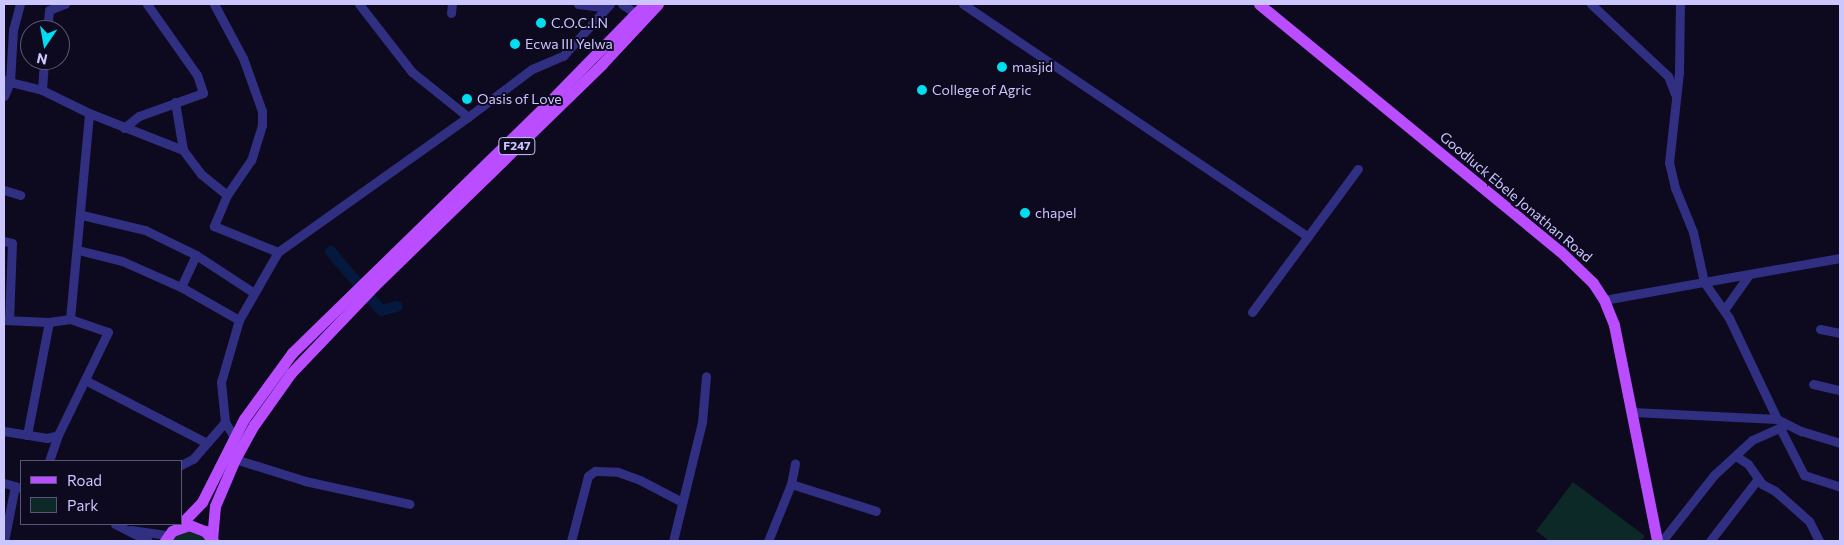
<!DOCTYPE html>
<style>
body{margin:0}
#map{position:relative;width:1844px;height:545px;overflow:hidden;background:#0d091e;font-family:Commissioner,sans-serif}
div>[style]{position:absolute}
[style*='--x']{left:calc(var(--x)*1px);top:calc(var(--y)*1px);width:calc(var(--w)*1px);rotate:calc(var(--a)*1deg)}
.green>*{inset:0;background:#0c2827}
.river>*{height:11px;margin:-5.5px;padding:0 5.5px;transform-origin:5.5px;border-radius:5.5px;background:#04193d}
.minor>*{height:9px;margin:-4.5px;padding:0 4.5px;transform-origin:4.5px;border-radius:4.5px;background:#312f82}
.major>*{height:11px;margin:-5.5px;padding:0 5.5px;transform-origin:5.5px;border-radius:5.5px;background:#ba4dff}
.dots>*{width:14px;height:14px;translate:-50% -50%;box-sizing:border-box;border:2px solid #0d091e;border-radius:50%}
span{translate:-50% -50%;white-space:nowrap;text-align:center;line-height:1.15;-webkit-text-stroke:4px #0d091e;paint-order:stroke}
.shield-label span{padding:1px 4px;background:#0d091e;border:1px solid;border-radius:4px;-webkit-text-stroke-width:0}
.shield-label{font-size:12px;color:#ccc6ff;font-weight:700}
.poi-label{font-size:14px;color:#ccc6ff}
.left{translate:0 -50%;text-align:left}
.street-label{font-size:14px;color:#ccc6ff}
.frame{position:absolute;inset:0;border:5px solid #ccc6ff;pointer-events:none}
.legend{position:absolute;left:20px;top:460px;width:162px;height:65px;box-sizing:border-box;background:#0d091e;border:1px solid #595578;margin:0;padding:6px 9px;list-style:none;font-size:15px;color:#ccc6ff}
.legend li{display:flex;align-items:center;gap:10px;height:25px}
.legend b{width:25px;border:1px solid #595578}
.north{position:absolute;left:20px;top:20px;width:50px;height:50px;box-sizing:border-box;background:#0d091e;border:1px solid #595578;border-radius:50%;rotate:192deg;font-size:14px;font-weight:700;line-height:20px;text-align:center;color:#ccc6ff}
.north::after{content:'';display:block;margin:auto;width:18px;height:22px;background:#00ddf1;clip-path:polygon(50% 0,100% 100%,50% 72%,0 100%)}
</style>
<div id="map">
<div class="green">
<div style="clip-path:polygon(1573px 482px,1645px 536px,1641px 541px,1549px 541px,1536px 531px)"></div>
<div style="clip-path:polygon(198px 530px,209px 541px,168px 541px,176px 532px)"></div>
</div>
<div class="river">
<div style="--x:330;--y:251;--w:78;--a:49.2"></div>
<div style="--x:381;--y:310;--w:16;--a:-15"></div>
</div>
<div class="minor">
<div style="--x:214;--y:4;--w:61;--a:61.8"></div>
<div style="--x:243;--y:58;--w:56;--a:70.3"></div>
<div style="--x:262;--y:111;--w:14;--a:90"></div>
<div style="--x:262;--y:125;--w:37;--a:107"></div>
<div style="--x:251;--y:160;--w:42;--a:124.4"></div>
<div style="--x:227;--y:195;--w:34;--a:113"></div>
<div style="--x:214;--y:226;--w:69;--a:22.1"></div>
<div style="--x:359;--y:4;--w:86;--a:52.1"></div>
<div style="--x:412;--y:72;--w:72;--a:38.8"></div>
<div style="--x:468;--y:117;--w:80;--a:-36.9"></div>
<div style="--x:532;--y:69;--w:34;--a:-23"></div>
<div style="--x:563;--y:56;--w:70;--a:-47.9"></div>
<div style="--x:578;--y:4;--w:26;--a:7"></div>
<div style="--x:622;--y:4;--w:16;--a:35"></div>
<div style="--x:963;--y:4;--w:416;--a:34"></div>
<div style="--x:1591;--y:4;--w:105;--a:43.1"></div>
<div style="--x:1668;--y:76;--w:19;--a:69"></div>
<div style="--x:451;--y:13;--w:9;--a:-84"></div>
<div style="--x:47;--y:30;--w:20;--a:-84"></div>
<div style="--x:49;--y:10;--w:17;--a:-21"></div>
<div style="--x:4;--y:80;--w:6;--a:18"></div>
<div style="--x:10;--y:82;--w:52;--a:-86.7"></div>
<div style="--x:13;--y:30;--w:27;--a:-75"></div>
<div style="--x:42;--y:90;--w:30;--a:-86"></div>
<div style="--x:4;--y:96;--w:15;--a:-67"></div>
<div style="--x:10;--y:82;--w:33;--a:14"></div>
<div style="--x:42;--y:90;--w:52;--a:26.1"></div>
<div style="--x:89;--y:113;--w:101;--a:21.5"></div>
<div style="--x:183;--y:150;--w:30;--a:53"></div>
<div style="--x:201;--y:174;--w:33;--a:39"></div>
<div style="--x:175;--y:102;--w:49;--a:80.5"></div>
<div style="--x:124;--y:128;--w:19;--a:-39"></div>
<div style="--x:139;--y:116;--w:68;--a:-19.8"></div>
<div style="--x:203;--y:93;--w:19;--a:-108"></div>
<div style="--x:197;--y:75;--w:87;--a:-125.2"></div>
<div style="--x:4;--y:190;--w:17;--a:17"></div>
<div style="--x:82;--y:215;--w:65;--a:13.4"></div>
<div style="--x:145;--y:230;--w:57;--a:26.1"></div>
<div style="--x:196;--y:255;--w:69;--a:33.2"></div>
<div style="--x:4;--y:241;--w:8;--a:14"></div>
<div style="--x:12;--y:243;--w:77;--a:92.2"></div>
<div style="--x:78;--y:250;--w:45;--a:14"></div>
<div style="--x:122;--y:261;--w:64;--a:23.8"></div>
<div style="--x:181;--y:287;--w:67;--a:29.6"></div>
<div style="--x:1840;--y:258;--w:138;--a:170"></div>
<div style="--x:1704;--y:282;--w:44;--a:55.2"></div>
<div style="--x:1729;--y:318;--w:112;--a:64.6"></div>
<div style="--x:1777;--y:419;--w:27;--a:27"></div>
<div style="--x:1801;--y:431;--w:41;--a:17.1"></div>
<div style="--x:181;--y:287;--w:35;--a:-65"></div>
<div style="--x:1604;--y:300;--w:102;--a:-10.2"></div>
<div style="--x:1704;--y:282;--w:51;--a:-102.4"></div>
<div style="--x:1693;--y:232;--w:48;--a:-112.2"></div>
<div style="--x:1675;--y:188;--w:26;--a:-103"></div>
<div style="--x:1669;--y:163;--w:91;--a:-83.7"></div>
<div style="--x:1679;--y:73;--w:69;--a:-89.2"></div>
<div style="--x:1724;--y:310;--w:42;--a:-54.8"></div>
<div style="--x:1252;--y:312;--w:178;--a:-53.5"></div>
<div style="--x:70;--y:319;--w:207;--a:-84.7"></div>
<div style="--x:4;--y:320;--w:45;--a:2.5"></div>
<div style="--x:49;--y:322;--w:21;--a:-8"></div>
<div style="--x:70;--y:319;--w:40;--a:18.9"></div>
<div style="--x:108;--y:332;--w:114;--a:115.9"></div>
<div style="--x:58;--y:435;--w:11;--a:165"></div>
<div style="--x:47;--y:438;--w:44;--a:-170.8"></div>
<div style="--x:1820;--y:329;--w:20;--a:11"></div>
<div style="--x:85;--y:380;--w:135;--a:27.3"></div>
<div style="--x:1813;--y:384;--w:28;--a:13"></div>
<div style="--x:1633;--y:412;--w:144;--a:2.8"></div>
<div style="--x:1780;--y:428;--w:53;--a:62.9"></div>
<div style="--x:1804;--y:475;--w:38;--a:18"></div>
<div style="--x:27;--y:435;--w:115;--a:-79"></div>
<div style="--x:234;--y:437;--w:17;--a:-121"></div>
<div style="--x:225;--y:422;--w:40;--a:-95.7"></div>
<div style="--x:221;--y:382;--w:65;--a:-73.8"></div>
<div style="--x:239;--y:320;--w:78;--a:-60.2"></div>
<div style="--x:278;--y:252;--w:233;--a:-35.4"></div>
<div style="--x:1736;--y:456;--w:14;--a:34"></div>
<div style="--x:1748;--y:464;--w:24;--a:55"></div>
<div style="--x:1762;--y:484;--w:15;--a:28"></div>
<div style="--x:1775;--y:491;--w:45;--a:41.4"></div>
<div style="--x:1809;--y:521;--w:22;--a:63"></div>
<div style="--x:235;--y:459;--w:73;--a:17.4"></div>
<div style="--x:305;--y:481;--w:107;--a:12.4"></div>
<div style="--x:49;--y:461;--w:28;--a:-71"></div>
<div style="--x:181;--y:465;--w:13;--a:-27"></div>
<div style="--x:193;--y:459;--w:49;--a:-49.1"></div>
<div style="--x:4;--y:483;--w:18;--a:16"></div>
<div style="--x:791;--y:484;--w:89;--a:17.6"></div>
<div style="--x:115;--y:524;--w:37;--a:27"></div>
<div style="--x:131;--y:530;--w:37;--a:8"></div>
<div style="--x:4;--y:541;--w:56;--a:-78.7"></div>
<div style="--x:571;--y:541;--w:67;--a:-75.3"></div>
<div style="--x:588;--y:476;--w:9;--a:-36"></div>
<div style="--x:595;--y:471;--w:23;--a:2"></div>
<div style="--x:618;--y:472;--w:23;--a:20"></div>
<div style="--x:640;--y:480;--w:47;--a:27.6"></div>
<div style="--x:673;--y:541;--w:122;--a:-76.3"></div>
<div style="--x:702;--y:422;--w:46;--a:-85"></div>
<div style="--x:768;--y:541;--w:61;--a:-68"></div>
<div style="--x:791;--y:484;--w:21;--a:-79"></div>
<div style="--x:1662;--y:541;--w:84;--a:-51.8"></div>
<div style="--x:1714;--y:475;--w:52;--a:-42.6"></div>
<div style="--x:1752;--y:440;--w:37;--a:-24"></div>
<div style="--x:1710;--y:541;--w:77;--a:-52.4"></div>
</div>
<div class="major">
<div style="--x:1259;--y:4;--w:389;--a:39.4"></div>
<div style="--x:1560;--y:251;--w:46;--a:44.1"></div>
<div style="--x:1593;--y:283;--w:20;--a:57"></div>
<div style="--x:1604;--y:300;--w:27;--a:68"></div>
<div style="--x:1614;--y:325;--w:220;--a:78.7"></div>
<div style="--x:177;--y:528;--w:36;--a:-46"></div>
<div style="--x:202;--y:502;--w:93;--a:-63.2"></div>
<div style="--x:244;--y:419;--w:82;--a:-54"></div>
<div style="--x:292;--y:353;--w:359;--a:-44.3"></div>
<div style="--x:549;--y:102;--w:137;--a:-45.6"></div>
<div style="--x:212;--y:540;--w:34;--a:-85"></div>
<div style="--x:215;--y:506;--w:51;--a:-66.9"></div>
<div style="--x:235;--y:459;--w:39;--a:-61"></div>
<div style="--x:254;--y:425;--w:64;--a:-54.6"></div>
<div style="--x:291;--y:373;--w:120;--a:-46.3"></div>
<div style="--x:374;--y:286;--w:318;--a:-44.2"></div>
<div style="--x:602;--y:64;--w:82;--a:-47"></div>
<div style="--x:165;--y:541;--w:12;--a:-55"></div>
<div style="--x:172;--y:531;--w:18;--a:-19"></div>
<div style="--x:189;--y:525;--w:17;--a:21"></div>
<div style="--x:205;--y:531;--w:13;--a:51"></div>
</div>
<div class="dots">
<div style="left:541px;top:23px;background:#00ddf1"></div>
<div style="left:515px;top:44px;background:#00ddf1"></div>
<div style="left:1002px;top:67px;background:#00ddf1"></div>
<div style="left:922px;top:90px;background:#00ddf1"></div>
<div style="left:467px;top:99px;background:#00ddf1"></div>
<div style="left:1025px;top:213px;background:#00ddf1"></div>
</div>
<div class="shield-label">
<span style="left:517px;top:146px">F247</span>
</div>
<div class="poi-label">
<span class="left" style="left:551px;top:23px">C.O.C.I.N</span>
<span class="left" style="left:525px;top:44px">Ecwa III Yelwa</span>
<span class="left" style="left:1012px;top:67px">masjid</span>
<span class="left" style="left:932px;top:90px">College of Agric</span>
<span class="left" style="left:477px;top:99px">Oasis of Love</span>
<span class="left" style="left:1035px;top:213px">chapel</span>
</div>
<div class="street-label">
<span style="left:1516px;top:197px;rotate:40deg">Goodluck Ebele Jonathan Road</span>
</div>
<div class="frame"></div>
<ul class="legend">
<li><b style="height:6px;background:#ba4dff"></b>Road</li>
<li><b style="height:14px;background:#0c2827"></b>Park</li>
</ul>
<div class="north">N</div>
</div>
